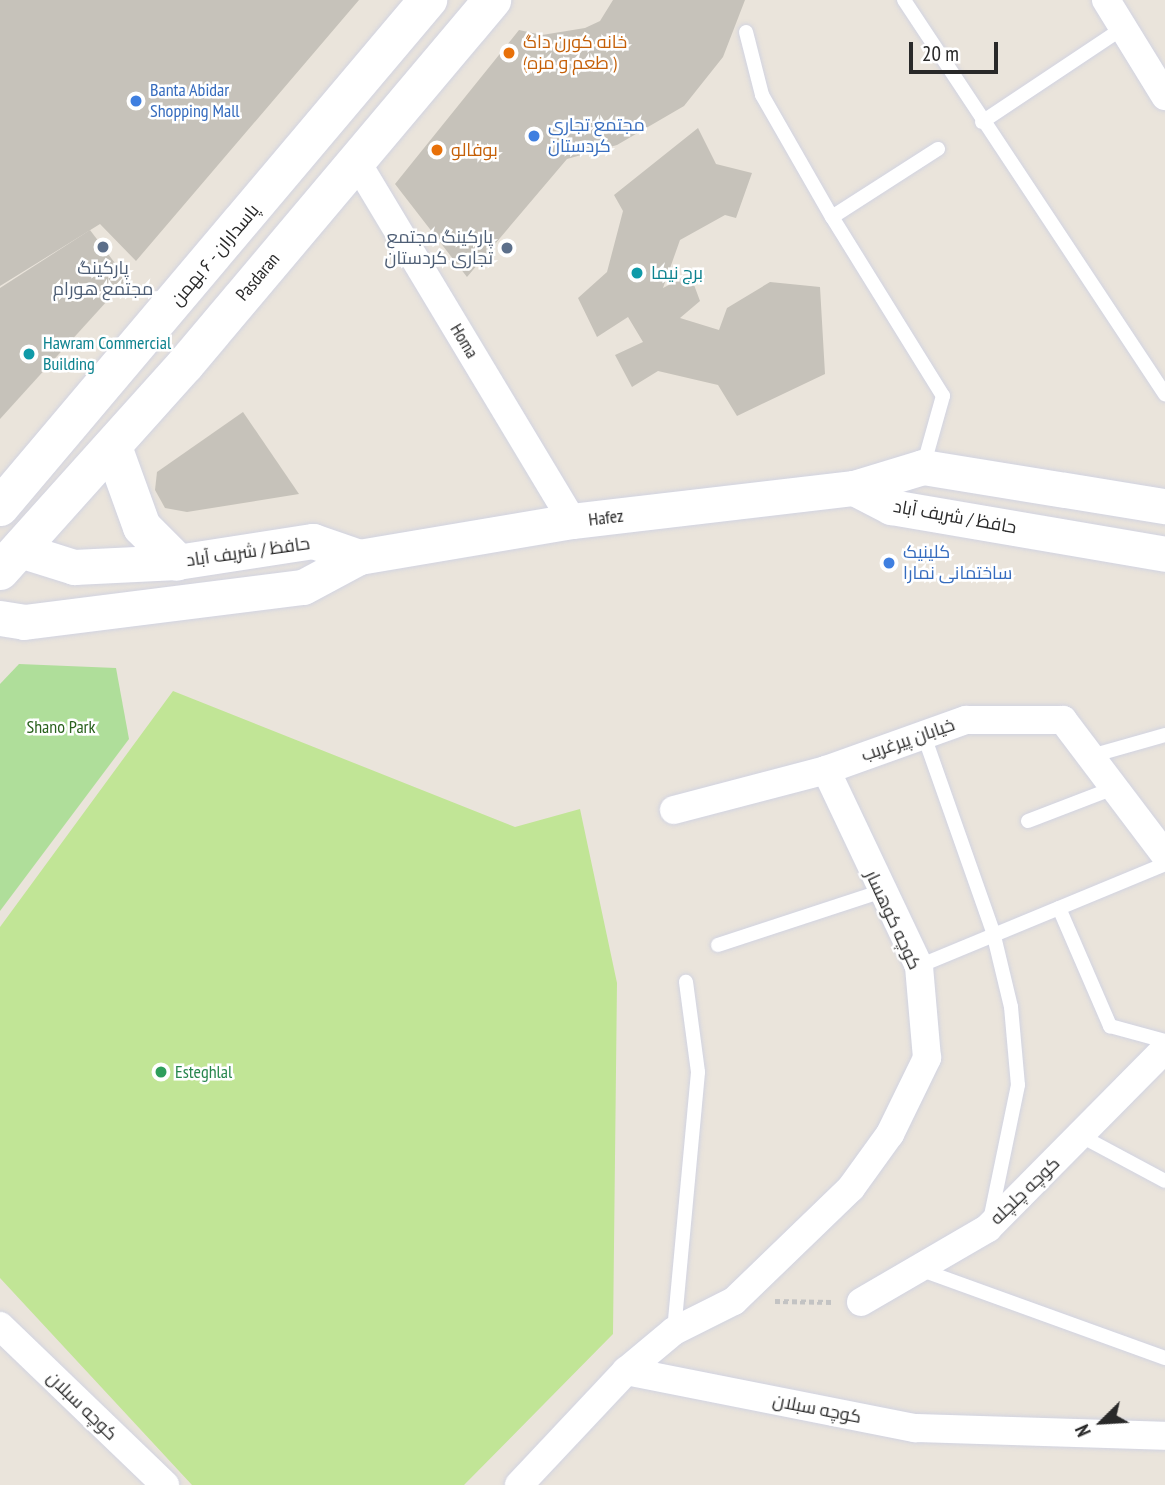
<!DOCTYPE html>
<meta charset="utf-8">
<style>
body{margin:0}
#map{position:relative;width:1165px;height:1485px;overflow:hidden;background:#eae4db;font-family:"PT Sans Narrow",Cairo,sans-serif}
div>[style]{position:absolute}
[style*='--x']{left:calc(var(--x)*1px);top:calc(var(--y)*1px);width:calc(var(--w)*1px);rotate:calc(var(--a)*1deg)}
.green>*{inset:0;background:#afde9a}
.pitch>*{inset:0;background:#c1e596}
.building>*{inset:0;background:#c6c2ba}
.path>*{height:4.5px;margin-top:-2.25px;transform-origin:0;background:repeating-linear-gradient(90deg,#c3c3c3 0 5px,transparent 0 8.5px)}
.roads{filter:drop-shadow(0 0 2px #d1d3e1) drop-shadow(0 0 2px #d1d3e1)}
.service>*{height:14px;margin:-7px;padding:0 7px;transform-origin:7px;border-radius:7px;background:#fff}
.minor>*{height:28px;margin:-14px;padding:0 14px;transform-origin:14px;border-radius:14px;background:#fff}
.tertiary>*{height:35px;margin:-17.5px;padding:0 17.5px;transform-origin:17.5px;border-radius:17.5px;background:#fff}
.secondary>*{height:38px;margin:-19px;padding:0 19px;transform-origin:19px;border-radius:19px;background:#fff}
.dots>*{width:19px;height:19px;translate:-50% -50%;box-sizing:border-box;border:4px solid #fff;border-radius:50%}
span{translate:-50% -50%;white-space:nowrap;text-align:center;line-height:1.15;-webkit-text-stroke:5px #fff;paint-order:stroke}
.food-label{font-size:18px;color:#c56008}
.left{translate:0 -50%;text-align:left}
.shop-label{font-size:18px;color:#366cbe}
.service-label{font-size:18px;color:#4e5e75}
.right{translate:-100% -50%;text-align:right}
.street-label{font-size:18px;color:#292929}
.culture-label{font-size:18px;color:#0d838f}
.park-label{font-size:18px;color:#29611d}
.leisure-label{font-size:18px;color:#27864d}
.north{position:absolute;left:1067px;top:1387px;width:70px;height:70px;-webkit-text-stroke:5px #fff;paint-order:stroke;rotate:246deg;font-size:19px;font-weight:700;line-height:28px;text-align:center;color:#292929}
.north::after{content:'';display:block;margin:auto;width:24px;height:32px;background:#292929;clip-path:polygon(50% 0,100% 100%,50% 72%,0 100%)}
.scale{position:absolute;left:909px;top:42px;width:89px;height:32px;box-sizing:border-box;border:4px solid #292929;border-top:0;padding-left:9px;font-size:21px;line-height:24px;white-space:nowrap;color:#292929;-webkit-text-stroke:5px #fff;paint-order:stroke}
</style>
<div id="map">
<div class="green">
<div style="clip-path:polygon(19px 664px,116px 668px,129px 739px,0 911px,0 684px)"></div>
</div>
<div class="pitch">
<div style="clip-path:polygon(173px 691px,515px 827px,580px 809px,617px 983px,613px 1334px,464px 1485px,192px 1485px,0 1278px,0 927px)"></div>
</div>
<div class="building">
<div style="clip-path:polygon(0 0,359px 0,136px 261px,100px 224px,0 286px)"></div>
<div style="clip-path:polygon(613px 0,745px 0,723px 57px,684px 106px,617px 145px,567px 159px,467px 277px,395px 184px,519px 30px,542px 35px,585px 28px,600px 21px)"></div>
<div style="clip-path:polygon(698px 128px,716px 164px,752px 173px,736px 218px,725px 215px,680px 240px,663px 288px,690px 274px,700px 301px,680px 318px,719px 330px,727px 308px,770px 282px,820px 287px,825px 374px,737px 416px,718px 385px,658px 371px,632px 387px,615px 355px,643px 342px,628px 317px,597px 337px,578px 298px,607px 272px,623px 211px,614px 195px)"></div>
<div style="clip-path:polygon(90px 230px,127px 279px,0 419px,0 288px)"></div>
<div style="clip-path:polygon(243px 412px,299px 494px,187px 512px,165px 508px,155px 490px,157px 472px)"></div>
</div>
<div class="path">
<div style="--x:775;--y:1301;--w:58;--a:1"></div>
</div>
<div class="roads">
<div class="service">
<div style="--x:904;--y:0;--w:473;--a:56.5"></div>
<div style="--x:746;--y:32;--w:65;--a:75.7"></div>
<div style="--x:762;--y:95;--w:141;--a:60.2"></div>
<div style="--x:982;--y:122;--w:169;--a:-33.7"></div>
<div style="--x:923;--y:467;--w:74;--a:-74.3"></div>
<div style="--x:943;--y:396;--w:211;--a:-121.8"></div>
<div style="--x:832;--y:217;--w:126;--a:-32.7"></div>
<div style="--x:923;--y:733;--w:211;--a:70.6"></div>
<div style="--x:993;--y:932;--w:77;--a:76.5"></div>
<div style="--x:1011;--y:1007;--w:78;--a:84.9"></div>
<div style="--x:1018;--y:1085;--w:138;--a:101.7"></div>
<div style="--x:1091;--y:756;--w:77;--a:-15.8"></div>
<div style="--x:1028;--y:821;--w:92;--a:-21"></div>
<div style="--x:1059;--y:908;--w:129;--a:66.6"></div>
<div style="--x:1110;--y:1026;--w:57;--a:15.3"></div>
<div style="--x:718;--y:945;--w:169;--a:-18.2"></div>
<div style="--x:919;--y:966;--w:266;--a:-22.5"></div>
<div style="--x:1081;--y:1136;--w:95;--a:28.2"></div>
<div style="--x:919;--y:1269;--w:262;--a:19.9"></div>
<div style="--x:674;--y:1331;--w:260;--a:-84.7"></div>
<div style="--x:698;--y:1072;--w:91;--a:-97.6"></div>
</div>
<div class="minor">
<div style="--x:1106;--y:0;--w:113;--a:58.4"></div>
<div style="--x:356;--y:161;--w:420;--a:59"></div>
<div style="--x:674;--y:810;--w:157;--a:-14.7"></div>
<div style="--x:826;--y:770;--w:149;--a:-19.7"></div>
<div style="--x:966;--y:720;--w:97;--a:0"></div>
<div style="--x:1063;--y:720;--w:169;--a:52.9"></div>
<div style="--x:861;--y:1302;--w:147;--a:-30.2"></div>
<div style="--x:988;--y:1228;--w:252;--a:-45.3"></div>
<div style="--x:0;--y:1326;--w:229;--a:43.9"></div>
<div style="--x:626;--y:1371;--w:62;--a:-39.8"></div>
<div style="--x:674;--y:1331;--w:67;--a:-26.6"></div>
<div style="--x:734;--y:1301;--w:163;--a:-44"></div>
<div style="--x:851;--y:1188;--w:67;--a:-54.2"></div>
<div style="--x:890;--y:1134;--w:85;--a:-64"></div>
<div style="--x:927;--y:1058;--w:92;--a:-95"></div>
<div style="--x:919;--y:966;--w:217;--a:-115.4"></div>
<div style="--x:519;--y:1485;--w:156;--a:-46.8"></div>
<div style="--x:626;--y:1371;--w:295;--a:11.2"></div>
<div style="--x:915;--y:1428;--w:250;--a:1.8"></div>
</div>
<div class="tertiary">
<div style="--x:854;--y:488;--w:42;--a:27.2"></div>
<div style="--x:891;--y:507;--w:278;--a:9.7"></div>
<div style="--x:20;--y:550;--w:57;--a:17.5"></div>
<div style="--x:74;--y:567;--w:103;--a:-2.8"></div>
<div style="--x:177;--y:562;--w:138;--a:-8.8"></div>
<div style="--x:313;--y:541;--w:49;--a:19.2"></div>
<div style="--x:0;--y:618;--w:24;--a:9"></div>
<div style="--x:24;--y:622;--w:281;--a:-7.2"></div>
<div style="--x:303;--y:587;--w:64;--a:-28.2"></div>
<div style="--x:359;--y:557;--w:216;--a:-9.6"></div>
<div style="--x:572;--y:521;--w:284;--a:-6.7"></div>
<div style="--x:854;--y:488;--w:72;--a:-16.9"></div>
<div style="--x:923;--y:467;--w:245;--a:9.2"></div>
</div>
<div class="secondary">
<div style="--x:113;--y:447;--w:85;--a:70.1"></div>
<div style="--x:142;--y:527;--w:49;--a:45"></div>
<div style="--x:0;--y:507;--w:664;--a:-49.83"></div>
<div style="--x:0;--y:571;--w:277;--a:-48.1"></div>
<div style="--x:185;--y:365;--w:477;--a:-49.9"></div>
</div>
</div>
<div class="dots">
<div style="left:509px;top:53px;background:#e8710a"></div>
<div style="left:136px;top:101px;background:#3f7fe0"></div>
<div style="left:534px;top:136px;background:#3f7fe0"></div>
<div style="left:437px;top:150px;background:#e8710a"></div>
<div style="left:103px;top:247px;background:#5c6f8a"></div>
<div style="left:507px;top:248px;background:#5c6f8a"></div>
<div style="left:637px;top:273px;background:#0f9aa8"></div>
<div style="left:29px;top:354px;background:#0f9aa8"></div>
<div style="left:889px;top:563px;background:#3f7fe0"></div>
<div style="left:161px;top:1072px;background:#2e9e5b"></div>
</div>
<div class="food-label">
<span class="left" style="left:523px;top:53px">خانه کورن داگ<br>(طعم و مزه )</span>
<span class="left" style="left:451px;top:150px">بوفالو</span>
</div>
<div class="shop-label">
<span class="left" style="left:150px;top:101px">Banta Abidar<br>Shopping Mall</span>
<span class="left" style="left:548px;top:136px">مجتمع تجاری<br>کردستان</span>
<span class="left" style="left:903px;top:563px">کلینیک<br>ساختمانی نمارا</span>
</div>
<div class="service-label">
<span class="right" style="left:493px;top:248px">پارکینگ مجتمع<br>تجاری کردستان</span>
<span style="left:103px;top:279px">پارکینگ<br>مجتمع هورام</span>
</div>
<div class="street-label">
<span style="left:215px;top:255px;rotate:-50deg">پاسداران - ۶ بهمن</span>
<span style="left:258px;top:277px;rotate:-50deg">Pasdaran</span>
<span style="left:464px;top:341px;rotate:59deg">Homa</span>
<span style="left:955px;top:517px;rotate:10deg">حافظ / شریف آباد</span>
<span style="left:606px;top:518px;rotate:-7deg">Hafez</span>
<span style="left:248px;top:552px;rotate:-8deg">حافظ / شریف آباد</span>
<span style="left:908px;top:740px;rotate:-19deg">خیابان پیرغریب</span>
<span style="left:893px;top:920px;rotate:65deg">کوچه کوهسار</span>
<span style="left:1025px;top:1191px;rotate:-44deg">کوچه چلچله</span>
<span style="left:82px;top:1406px;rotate:44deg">کوچه سبلان</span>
<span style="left:817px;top:1409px;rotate:11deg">کوچه سبلان</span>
</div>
<div class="culture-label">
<span class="left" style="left:651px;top:273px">برج نیما</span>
<span class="left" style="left:43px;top:354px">Hawram Commercial<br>Building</span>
</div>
<div class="park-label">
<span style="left:61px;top:727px">Shano Park</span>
</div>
<div class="leisure-label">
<span class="left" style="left:175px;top:1072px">Esteghlal</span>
</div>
<div class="north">N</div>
<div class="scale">20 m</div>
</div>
